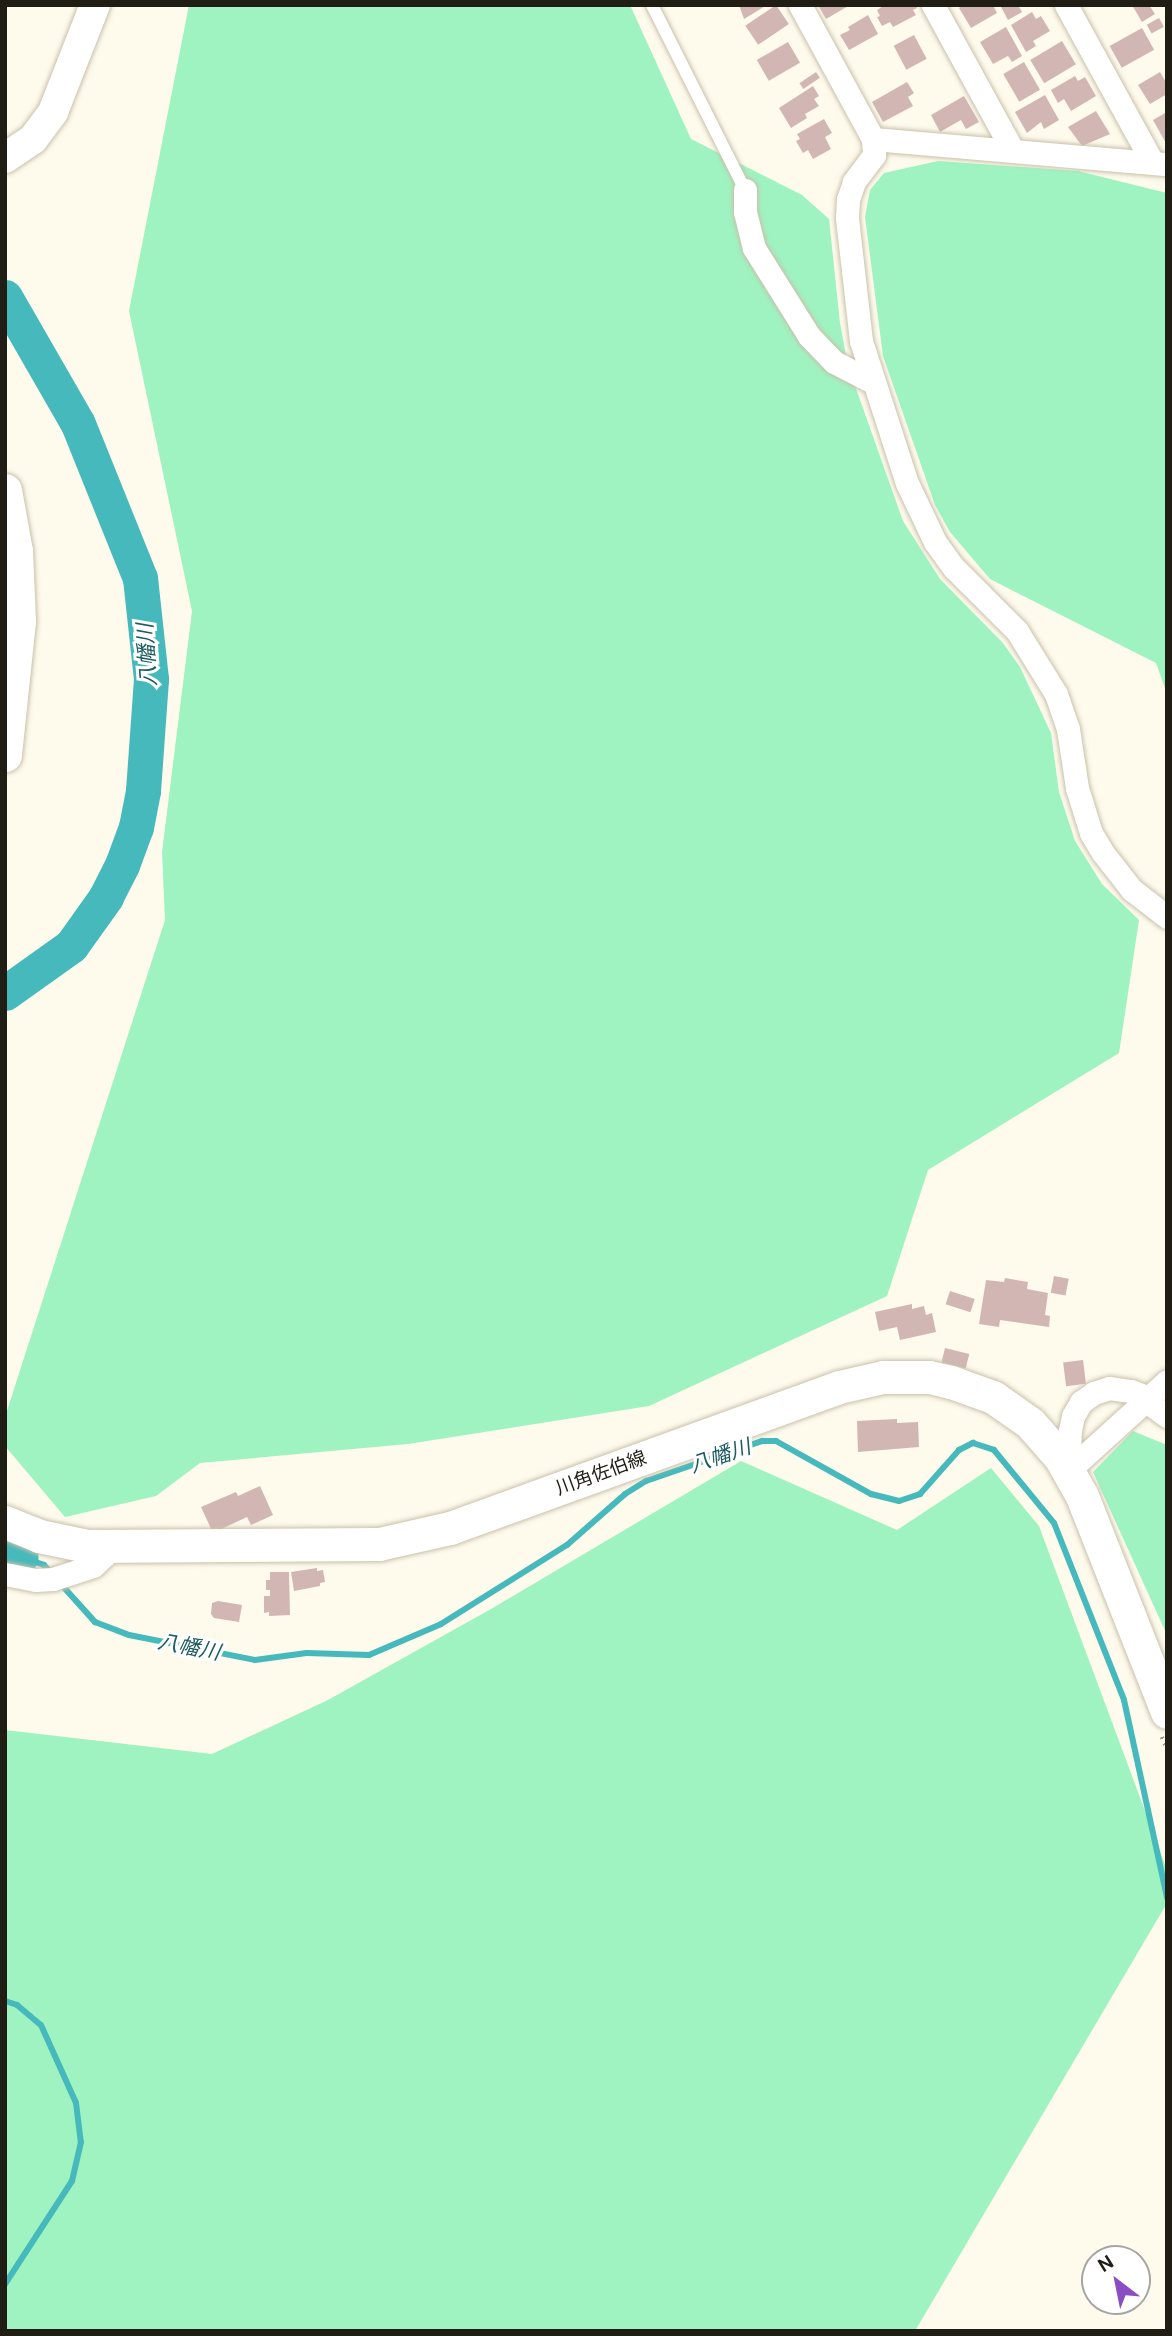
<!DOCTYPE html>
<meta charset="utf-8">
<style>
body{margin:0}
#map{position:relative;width:1172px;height:2336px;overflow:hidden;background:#fefaec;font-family:"DM Sans","Noto Sans JP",sans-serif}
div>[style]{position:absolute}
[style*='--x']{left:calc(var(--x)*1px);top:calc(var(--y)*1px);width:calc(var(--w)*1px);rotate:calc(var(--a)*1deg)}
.green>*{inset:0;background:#9ff3c1}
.stream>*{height:6px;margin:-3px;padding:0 3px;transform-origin:3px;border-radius:3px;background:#46b9bc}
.river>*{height:35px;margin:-17.5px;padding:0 17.5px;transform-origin:17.5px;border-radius:17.5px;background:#46b9bc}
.building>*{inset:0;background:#d2b6b3;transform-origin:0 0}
.path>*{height:3.5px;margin-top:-1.75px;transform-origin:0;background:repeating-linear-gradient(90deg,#99968a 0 2px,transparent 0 7px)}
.roads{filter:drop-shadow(0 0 2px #c8c1aa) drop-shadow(0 0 2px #c8c1aa)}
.service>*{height:12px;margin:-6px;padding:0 6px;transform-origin:6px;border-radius:6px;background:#fff}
.minor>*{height:23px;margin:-11.5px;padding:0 11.5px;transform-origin:11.5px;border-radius:11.5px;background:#fff}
.tertiary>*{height:30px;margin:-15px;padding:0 15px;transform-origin:15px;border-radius:15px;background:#fff}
.secondary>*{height:33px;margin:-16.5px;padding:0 16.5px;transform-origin:16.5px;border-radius:16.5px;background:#fff}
span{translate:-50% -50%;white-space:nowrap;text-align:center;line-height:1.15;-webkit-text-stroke:6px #fff;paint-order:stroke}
.street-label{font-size:19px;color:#1f1d14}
.water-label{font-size:21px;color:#1e5d5f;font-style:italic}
.frame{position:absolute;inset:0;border:7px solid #1f1d14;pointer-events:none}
.north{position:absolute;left:1081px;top:2245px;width:70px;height:70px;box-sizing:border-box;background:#fff;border:2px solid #a5a5a1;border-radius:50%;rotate:328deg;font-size:19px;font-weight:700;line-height:28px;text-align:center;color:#1f1d14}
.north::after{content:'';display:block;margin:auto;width:24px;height:32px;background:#8a4dc3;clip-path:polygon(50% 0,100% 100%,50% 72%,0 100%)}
</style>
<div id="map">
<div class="green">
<div style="clip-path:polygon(189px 5px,630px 5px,691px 139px,802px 195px,829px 219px,840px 323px,848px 366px,903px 521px,940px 579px,1003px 643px,1020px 667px,1051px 733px,1059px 792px,1075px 841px,1102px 884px,1139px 920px,1119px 1053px,928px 1170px,887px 1296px,649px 1406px,408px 1444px,200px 1463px,156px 1496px,65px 1517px,5px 1446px,5px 1417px,165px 920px,162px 852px,192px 611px,129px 311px)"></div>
<div style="clip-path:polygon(938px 161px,1078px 171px,1167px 193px,1167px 694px,1156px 663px,990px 579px,950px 532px,935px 505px,883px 356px,865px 217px,870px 190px,884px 173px)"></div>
<div style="clip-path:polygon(1133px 1431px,1167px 1445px,1167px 1635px,1093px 1472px)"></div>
<div style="clip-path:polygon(741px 1461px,897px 1530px,991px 1468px,1039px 1526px,1167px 1870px,1167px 1903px,915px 2331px,5px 2331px,5px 1730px,212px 1754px,328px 1700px,491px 1609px)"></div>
</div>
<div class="stream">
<div style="--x:14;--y:1571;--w:16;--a:-63"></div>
<div style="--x:21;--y:1557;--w:24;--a:19"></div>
<div style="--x:44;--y:1565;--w:12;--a:48"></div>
<div style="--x:59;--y:1582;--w:54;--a:48"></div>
<div style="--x:95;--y:1622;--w:36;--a:21"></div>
<div style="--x:129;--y:1635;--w:128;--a:11.2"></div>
<div style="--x:255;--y:1660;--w:52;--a:-7.7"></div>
<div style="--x:307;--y:1653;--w:62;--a:1.8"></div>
<div style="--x:369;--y:1655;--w:78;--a:-23.3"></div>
<div style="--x:441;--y:1624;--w:149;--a:-32.1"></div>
<div style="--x:567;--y:1545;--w:77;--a:-41.3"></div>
<div style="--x:625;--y:1494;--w:25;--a:-32"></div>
<div style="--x:646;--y:1481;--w:123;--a:-19"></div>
<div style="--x:762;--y:1441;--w:14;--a:0"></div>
<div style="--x:776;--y:1441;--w:109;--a:29.2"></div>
<div style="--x:871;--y:1494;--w:29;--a:14"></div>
<div style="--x:899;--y:1501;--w:22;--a:-18"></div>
<div style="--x:920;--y:1494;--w:59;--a:-48.4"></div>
<div style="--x:959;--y:1450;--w:16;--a:-27"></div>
<div style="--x:973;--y:1443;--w:22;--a:18"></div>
<div style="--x:994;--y:1450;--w:94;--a:50.6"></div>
<div style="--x:1054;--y:1523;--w:190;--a:68.4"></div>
<div style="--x:1124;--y:1700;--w:203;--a:77.7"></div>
<div style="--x:5;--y:2001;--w:13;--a:18"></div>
<div style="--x:17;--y:2005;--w:31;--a:40"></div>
<div style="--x:41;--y:2025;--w:85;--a:65.8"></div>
<div style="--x:76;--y:2103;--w:39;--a:83"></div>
<div style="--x:81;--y:2142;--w:40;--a:103"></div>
<div style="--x:72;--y:2181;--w:123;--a:123"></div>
</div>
<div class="river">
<div style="--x:5;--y:297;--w:146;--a:60.1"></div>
<div style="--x:78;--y:424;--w:166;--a:68.1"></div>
<div style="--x:140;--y:578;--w:102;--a:83.8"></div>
<div style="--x:151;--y:679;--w:112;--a:94.1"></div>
<div style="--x:143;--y:791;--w:37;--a:101"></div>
<div style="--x:136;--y:827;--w:40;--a:110.2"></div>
<div style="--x:122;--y:865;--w:36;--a:117"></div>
<div style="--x:106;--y:897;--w:60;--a:125.5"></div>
<div style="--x:71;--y:946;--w:81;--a:144.5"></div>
<div style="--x:5;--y:1553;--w:16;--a:14"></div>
</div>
<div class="building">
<div style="clip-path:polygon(739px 5px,767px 5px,744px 19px)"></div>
<div style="left:776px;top:5px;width:23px;height:37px;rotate:56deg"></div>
<div style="clip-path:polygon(818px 5px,850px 5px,826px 19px)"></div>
<div style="clip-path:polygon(885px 5px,916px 5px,917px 8px,913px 10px,916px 15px,893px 27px,890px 22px,882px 26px,877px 17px,880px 16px,877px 10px)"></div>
<div style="clip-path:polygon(963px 5px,993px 5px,997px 13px,971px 28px,959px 8px)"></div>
<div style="clip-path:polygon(1000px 5px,1018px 5px,1022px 12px,1008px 20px)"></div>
<div style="clip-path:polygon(1132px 5px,1149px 5px,1155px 14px,1142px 22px)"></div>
<div style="clip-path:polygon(1032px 12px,1036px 19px,1041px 16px,1050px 31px,1033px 41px,1036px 46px,1026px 52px,1011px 25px)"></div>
<div style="clip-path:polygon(868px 15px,878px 34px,849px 50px,840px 35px,850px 30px,848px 27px)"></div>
<div style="left:1159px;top:18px;width:10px;height:14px;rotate:61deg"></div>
<div style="clip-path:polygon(1006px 27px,1022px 56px,1012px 62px,1008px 56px,993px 64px,980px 42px)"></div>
<div style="left:1142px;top:28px;width:25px;height:37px;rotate:61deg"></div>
<div style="left:914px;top:35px;width:27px;height:23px;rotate:62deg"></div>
<div style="left:1062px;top:41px;width:27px;height:37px;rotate:59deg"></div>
<div style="left:788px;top:42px;width:24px;height:36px;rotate:60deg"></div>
<div style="left:1024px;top:62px;width:32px;height:24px;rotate:60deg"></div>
<div style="left:816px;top:72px;width:7px;height:20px;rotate:56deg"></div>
<div style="clip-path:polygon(1160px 72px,1167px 84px,1167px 94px,1150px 104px,1138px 85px)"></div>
<div style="clip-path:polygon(1075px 76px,1078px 81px,1085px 77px,1096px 96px,1071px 111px,1064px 99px,1058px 103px,1051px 90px)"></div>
<div style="clip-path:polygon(907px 82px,914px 93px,908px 97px,913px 106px,883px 122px,872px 102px)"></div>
<div style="clip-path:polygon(813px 86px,819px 96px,814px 99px,819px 106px,805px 114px,807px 118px,791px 128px,779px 108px)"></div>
<div style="clip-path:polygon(1045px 95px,1059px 120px,1044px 129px,1041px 122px,1027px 133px,1015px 112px)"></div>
<div style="clip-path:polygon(964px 96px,979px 122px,966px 129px,961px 120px,940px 132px,931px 115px)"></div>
<div style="clip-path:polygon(1096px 111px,1110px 134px,1082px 146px,1068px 127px)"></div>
<div style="clip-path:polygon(1167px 112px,1167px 145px,1153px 120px)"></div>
<div style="clip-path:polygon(824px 119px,832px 133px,825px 137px,831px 149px,813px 159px,808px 150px,803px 153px,796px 141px,800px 139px,797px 134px)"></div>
<div style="left:1054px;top:1276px;width:15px;height:17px;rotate:11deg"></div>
<div style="clip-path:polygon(1005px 1278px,1028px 1282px,1027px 1289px,1048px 1293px,1045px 1315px,1050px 1316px,1049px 1327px,1000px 1320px,999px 1327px,979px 1324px,986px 1280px,1004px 1282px)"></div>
<div style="left:950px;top:1291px;width:26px;height:14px;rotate:18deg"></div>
<div style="clip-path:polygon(912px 1304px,912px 1309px,924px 1306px,926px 1315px,932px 1313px,936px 1332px,900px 1340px,897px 1327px,879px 1331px,875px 1312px)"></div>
<div style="left:945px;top:1348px;width:25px;height:15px;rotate:14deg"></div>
<div style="left:1083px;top:1360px;width:24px;height:20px;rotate:83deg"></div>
<div style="clip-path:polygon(897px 1419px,897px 1423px,918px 1422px,919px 1447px,858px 1452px,857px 1421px)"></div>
<div style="clip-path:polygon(260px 1486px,273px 1515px,251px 1525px,247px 1517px,213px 1533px,201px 1507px,236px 1492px,238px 1496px)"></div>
<div style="clip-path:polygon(317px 1568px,317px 1571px,323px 1570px,325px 1582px,320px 1583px,320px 1586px,294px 1591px,291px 1572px)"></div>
<div style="clip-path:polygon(270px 1572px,289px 1572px,290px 1615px,269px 1616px,269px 1612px,264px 1613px,264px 1596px,270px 1596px,270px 1590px,266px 1590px,266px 1580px,270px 1580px)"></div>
<div style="clip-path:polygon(218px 1601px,242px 1605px,239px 1622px,214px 1618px,211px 1614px,212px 1603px)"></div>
</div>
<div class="path">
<div style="--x:1162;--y:1737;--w:12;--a:66"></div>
</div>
<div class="roads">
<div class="service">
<div style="--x:652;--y:5;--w:207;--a:63.3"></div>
</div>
<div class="minor">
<div style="--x:800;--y:5;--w:153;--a:61.4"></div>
<div style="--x:873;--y:139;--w:295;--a:4.9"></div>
<div style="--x:933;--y:5;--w:166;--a:61.3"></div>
<div style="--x:1066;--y:5;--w:180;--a:61.2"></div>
<div style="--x:873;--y:139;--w:16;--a:86"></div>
<div style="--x:874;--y:155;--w:34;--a:127"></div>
<div style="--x:854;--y:182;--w:18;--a:109"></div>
<div style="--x:848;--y:199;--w:19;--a:93"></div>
<div style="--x:847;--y:218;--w:124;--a:83.5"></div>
<div style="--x:861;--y:341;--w:149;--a:72.1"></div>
<div style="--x:907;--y:483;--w:65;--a:64.6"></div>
<div style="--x:935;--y:542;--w:32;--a:54"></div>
<div style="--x:954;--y:568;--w:89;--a:45"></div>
<div style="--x:1017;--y:631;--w:74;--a:58.2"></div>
<div style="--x:1056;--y:694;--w:37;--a:71"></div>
<div style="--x:1068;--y:729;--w:60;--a:81.3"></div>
<div style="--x:1077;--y:788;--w:47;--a:72.7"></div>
<div style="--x:1091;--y:833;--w:23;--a:59"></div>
<div style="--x:1103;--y:853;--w:47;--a:51.9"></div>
<div style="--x:1132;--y:890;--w:44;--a:37.6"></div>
<div style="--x:745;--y:190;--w:22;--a:90"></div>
<div style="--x:745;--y:212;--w:37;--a:76"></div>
<div style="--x:754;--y:248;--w:104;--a:58"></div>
<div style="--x:809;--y:336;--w:36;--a:46"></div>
<div style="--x:834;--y:362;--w:42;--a:27.2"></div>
<div style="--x:1146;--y:1401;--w:26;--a:36"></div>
<div style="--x:1069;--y:1470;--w:39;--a:-89"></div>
<div style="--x:1070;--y:1431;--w:15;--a:-79"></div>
<div style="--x:1073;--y:1416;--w:16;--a:-60"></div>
<div style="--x:1081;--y:1402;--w:16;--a:-35"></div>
<div style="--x:1094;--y:1393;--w:16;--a:-18"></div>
<div style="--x:1109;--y:1388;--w:22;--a:8"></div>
<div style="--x:1131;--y:1391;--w:19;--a:21"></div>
<div style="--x:1069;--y:1470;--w:132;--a:-42.2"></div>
<div style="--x:5;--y:1574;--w:31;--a:11"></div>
<div style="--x:35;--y:1580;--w:18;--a:-3"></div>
<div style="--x:53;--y:1579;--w:42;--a:-18"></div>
<div style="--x:93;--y:1566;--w:26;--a:-43"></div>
</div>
<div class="tertiary">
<div style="--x:5;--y:158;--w:34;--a:-34"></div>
<div style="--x:33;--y:139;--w:34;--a:-53"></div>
<div style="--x:53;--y:112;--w:115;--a:-68.6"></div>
</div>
<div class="secondary">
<div style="--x:5;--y:490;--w:62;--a:79.8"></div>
<div style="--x:16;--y:551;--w:70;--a:87.5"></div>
<div style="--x:19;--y:621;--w:135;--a:96"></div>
<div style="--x:5;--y:1522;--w:37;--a:22"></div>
<div style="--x:39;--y:1536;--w:49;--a:11.8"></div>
<div style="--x:87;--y:1546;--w:292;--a:-0.4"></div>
<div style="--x:379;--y:1544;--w:73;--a:-12.7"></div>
<div style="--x:450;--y:1528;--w:414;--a:-19.9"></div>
<div style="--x:839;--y:1387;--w:45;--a:-12.8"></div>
<div style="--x:883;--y:1377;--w:46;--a:0"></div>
<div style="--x:929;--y:1377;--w:23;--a:13"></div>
<div style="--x:951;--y:1382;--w:45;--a:19.7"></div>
<div style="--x:993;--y:1397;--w:45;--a:35.1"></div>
<div style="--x:1030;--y:1423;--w:45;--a:48.6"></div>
<div style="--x:1060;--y:1457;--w:45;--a:60.6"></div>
<div style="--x:1082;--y:1496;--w:232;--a:68.5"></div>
</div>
</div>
<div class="street-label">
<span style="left:601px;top:1473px;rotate:-20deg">川角佐伯線</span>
</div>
<div class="water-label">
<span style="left:147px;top:655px;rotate:-94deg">八幡川</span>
<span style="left:720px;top:1456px;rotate:-19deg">八幡川</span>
<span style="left:189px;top:1647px;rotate:11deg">八幡川</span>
</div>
<div class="frame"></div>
<div class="north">N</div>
</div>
